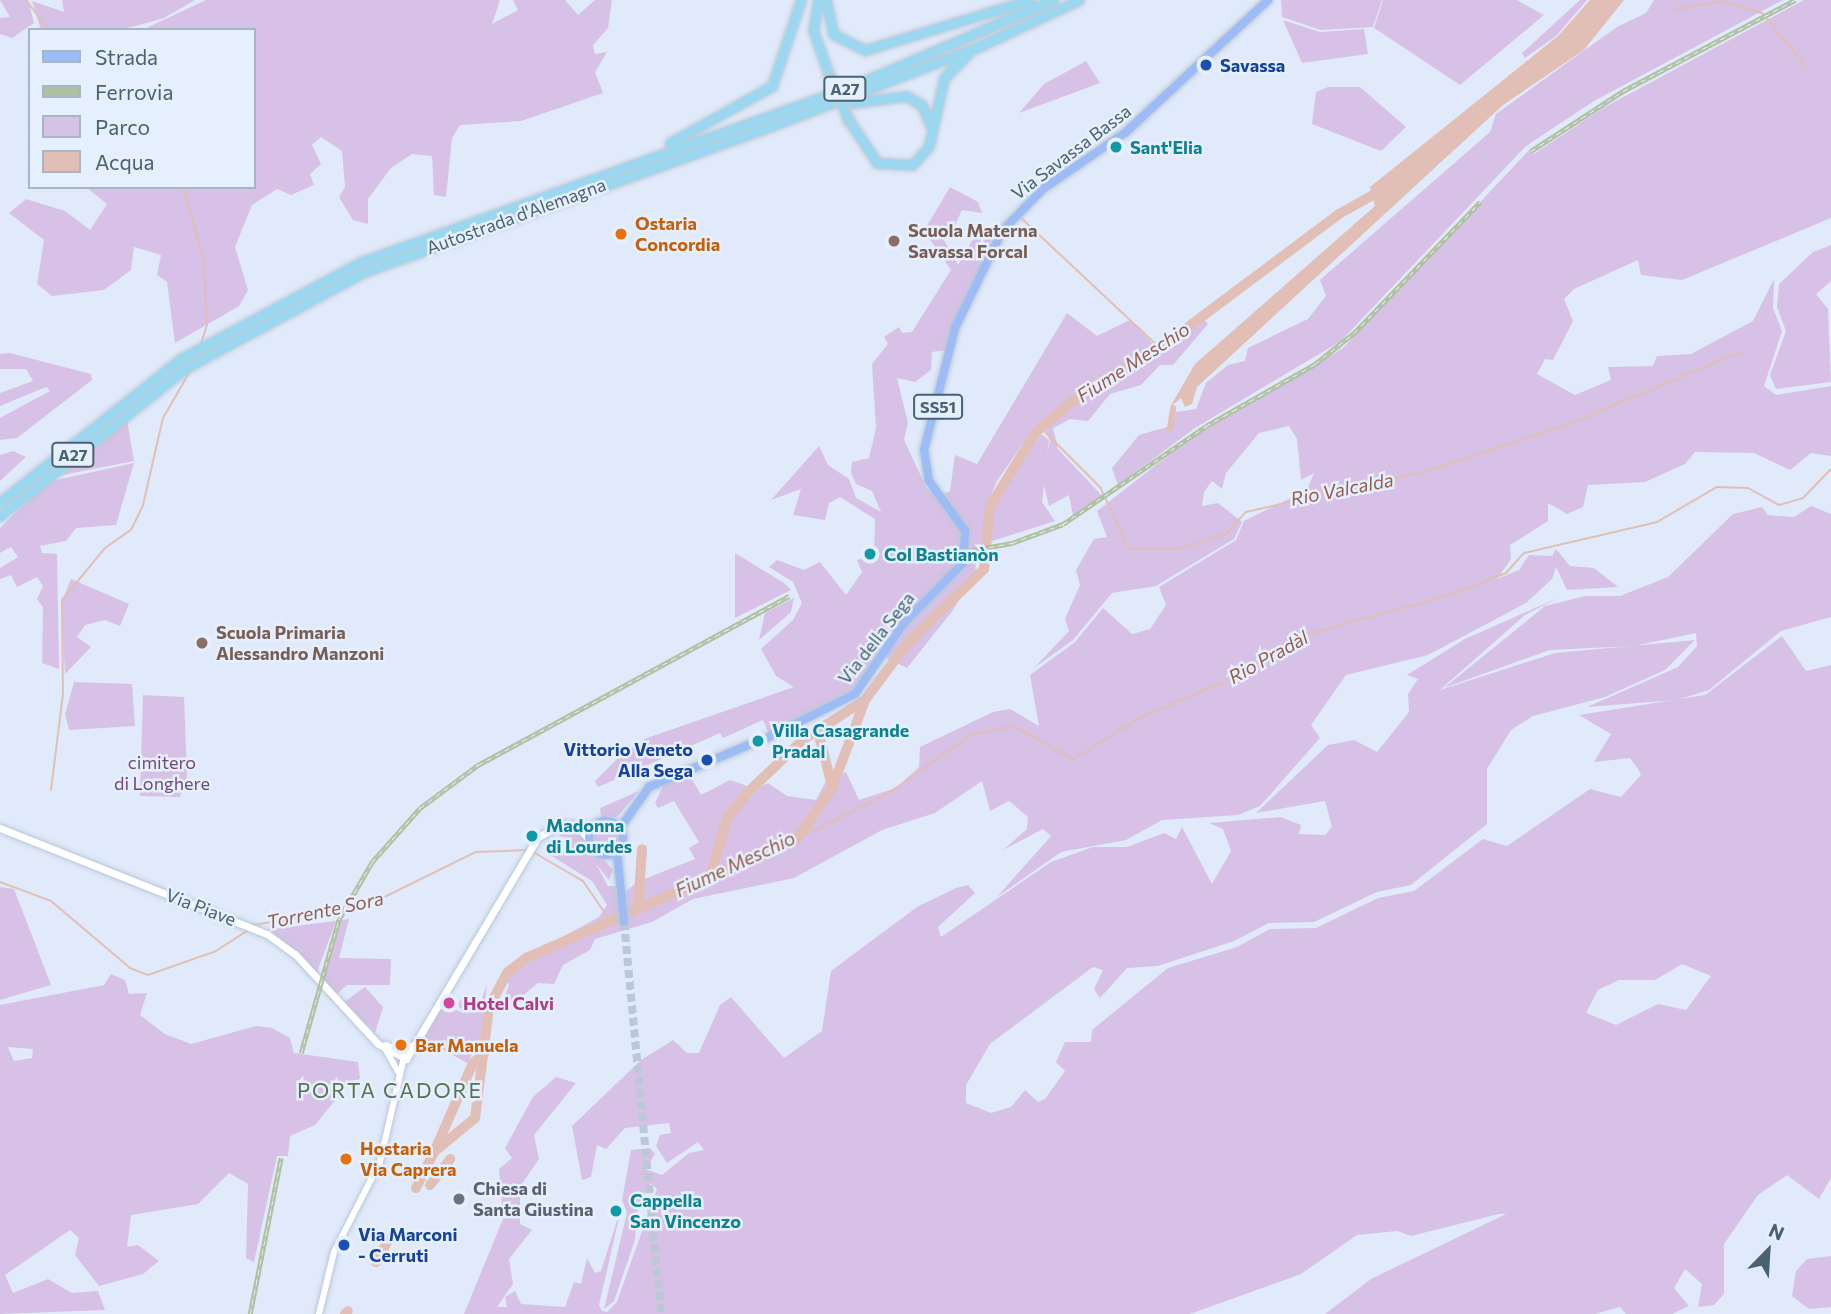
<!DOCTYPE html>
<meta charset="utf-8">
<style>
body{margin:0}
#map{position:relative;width:1831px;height:1314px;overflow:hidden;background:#e1eafa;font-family:Commissioner,sans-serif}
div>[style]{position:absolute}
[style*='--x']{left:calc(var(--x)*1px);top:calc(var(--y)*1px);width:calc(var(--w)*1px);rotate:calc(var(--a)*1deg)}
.green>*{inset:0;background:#d8c1e6}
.round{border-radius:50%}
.water>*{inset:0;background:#e1bfb7}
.stream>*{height:2px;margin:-1px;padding:0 1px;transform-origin:1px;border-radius:1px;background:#e1bfb7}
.canal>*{height:6px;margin:-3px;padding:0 3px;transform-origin:3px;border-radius:3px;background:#e1bfb7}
.river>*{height:10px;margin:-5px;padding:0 5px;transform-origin:5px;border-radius:5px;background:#e1bfb7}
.primary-tunnel>*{height:8px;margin-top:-4px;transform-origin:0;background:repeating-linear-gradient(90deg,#bbc8d7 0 8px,transparent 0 12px)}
.roads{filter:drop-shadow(0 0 2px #b9c8d8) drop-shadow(0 0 2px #b9c8d8)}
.tertiary>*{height:6px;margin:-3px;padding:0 3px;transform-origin:3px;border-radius:3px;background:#fff}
.secondary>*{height:7px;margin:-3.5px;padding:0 3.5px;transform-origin:3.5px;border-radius:3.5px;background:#fff}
.primary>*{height:8px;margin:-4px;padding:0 4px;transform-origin:4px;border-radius:4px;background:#9dbbf4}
.primary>.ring{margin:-4px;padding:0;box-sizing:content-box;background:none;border:8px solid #9dbbf4;border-radius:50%}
.motorway>*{height:9px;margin:-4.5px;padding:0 4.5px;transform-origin:4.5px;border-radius:4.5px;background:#9cd7f0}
.rail>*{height:4.5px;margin-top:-2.25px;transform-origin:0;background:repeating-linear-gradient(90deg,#e6effd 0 5px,#afc1a1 0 10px);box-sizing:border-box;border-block:2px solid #afc1a1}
.bridges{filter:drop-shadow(0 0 2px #c5ccd1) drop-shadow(0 0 2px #c5ccd1)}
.motorway-bridge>*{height:9px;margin:-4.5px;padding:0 4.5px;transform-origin:4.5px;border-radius:4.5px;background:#9cd7f0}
.dots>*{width:19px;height:19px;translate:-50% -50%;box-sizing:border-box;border:4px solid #e6effd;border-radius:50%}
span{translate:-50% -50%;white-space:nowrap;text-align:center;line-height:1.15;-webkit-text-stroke:5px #e6effd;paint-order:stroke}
.shield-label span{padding:2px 5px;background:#e6effd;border:2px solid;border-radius:5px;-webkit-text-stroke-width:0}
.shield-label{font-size:16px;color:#4a616f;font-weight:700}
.transit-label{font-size:18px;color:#164399;font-weight:700}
.left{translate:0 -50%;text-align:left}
.right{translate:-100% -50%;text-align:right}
.culture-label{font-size:18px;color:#0d838f;font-weight:700}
.street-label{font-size:18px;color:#4a616f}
.food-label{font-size:18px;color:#c56008;font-weight:700}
.education-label{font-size:18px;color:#785e54;font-weight:700}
.park-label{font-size:18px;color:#71497f}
.hotel-label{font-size:18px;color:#b23c85;font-weight:700}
.worship-label{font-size:18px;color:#5b616d;font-weight:700}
.water-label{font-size:19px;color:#955d4f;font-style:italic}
.quarter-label{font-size:21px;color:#5a7251;letter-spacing:2px}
.legend{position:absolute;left:28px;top:28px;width:228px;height:161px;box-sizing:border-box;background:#e6effd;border:2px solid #a8b6c4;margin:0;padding:9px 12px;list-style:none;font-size:21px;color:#4a616f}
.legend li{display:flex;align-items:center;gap:14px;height:35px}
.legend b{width:35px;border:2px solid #a8b6c4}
.north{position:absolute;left:1733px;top:1216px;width:70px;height:70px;-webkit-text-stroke:5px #e6effd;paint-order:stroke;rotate:24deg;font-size:19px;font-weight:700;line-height:28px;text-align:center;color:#4a616f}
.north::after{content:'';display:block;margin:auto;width:24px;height:32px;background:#4a616f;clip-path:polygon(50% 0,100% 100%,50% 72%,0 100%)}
</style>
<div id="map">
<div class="green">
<div style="clip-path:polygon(0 0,28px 0,34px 23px,12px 38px,0 34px,0 18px,10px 17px)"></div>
<div style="clip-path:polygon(62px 0,195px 0,164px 18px,121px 30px,41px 30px,32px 1px,64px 12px)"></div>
<div style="clip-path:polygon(206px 0,500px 0,492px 24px,518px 10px,513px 0,565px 0,578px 15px,595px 0,612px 0,608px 28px,593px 45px,595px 54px,607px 52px,595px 72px,603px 93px,521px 121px,460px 125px,452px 138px,446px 197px,434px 195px,432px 156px,412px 154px,391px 168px,368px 199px,368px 224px,353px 220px,339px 197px,345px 187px,342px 151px,321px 137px,312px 145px,321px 164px,310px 174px,314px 185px,291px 195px,277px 189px,252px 205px,235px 247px,248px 290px,239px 306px,175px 343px,167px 282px,157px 275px,161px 255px,134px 247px,131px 270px,104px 290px,52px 296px,37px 284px,44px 240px,9px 213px,26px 199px,65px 211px,90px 230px,107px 204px,86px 187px,254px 187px,254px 30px,142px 30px)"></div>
<div style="clip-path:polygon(1281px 0,1382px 0,1373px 27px,1321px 30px,1282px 17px)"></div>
<div style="clip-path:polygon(1383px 0,1517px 0,1544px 15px,1460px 85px,1374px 28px)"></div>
<div style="clip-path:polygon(1580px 0,1587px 0,1556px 36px,1525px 58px,1522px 53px)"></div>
<div style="clip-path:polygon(1654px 0,1783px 0,1594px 101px,1526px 146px,1341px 341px,1195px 428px,1118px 485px,1112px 468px,1139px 435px,1167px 427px,1176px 412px,1196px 409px,1206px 383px,1228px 365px,1245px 361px,1248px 348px,1308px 319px,1326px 296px,1320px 280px,1490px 132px,1496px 114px,1617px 27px,1646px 13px)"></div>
<div style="clip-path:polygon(1804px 0,1831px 0,1831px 218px,1682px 280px,1641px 275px,1638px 260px,1574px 289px,1564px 299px,1573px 321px,1553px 360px,1545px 359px,1537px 374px,1575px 395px,1611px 380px,1608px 367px,1653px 366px,1657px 356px,1691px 354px,1753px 321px,1774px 279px,1773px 308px,1782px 331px,1764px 386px,1776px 395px,1831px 386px,1831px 456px,1811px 453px,1790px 470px,1754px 453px,1695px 452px,1685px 464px,1645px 482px,1588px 485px,1583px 507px,1567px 514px,1548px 503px,1548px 521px,1510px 545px,1511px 559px,1497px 579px,1519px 570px,1529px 555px,1552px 556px,1556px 549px,1570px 566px,1594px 568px,1618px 587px,1567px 590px,1556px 567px,1552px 579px,1526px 603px,1428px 655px,1346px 675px,1311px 725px,1320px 738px,1260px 806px,1238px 815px,1162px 820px,1126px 840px,1061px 852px,997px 897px,1051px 836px,1043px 829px,1003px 850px,1027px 829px,1028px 817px,1009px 801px,990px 811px,982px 781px,935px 813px,882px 830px,794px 878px,693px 899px,652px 922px,595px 939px,590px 950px,563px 965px,554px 984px,538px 983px,506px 1010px,502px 1007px,509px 984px,505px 979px,520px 960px,599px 917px,607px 905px,592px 881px,547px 853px,570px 852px,568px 839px,551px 832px,579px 831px,613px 870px,609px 880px,596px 864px,608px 886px,616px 886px,617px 899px,637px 882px,695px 859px,689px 848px,699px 842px,674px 801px,658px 808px,655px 803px,665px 782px,689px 774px,701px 795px,730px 780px,756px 789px,768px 783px,787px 796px,816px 800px,827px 779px,846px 772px,859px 800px,896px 788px,919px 767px,920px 747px,993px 712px,1010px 709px,1039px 726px,1030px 675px,1075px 642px,1103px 608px,1132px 634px,1150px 629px,1166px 605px,1159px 587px,1236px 540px,1244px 521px,1307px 490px,1314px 473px,1301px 480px,1297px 439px,1289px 426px,1259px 433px,1226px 473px,1222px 489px,1212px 481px,1204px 492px,1202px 506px,1218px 503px,1242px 522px,1234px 539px,1156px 586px,1112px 593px,1073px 640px,1034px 668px,1069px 631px,1065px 619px,1080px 585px,1076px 570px,1094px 539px,1107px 537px,1097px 511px,1188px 440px,1343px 348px,1530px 149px,1534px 154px,1603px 108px)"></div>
<div style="clip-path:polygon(1283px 20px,1320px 32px,1364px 29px,1368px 54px,1302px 63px)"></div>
<div style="clip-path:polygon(1086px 61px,1100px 83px,1019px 113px,1044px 84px)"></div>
<div style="clip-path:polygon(1328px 87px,1360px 87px,1406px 127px,1381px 151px,1312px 124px,1316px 92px)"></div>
<div style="clip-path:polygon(950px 187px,978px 202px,982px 213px,962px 210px,953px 229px,940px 233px,958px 265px,979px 229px,994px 233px,946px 350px,932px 352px,931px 370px,915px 382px,897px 378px,908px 423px,904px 440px,927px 489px,939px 497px,950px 491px,955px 455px,977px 464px,1067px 313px,1097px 336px,1130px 320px,1155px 346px,1087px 384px,1031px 432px,997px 481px,989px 499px,998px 500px,1041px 434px,1049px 440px,1042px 502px,1055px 521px,977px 546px,975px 574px,958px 587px,963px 593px,953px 610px,907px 668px,880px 655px,862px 684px,809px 722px,770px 737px,763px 720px,723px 738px,720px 733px,598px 787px,595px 781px,620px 756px,647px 738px,794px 687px,776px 676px,761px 649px,793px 620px,802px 603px,793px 582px,769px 567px,777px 560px,804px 570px,820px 562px,846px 595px,862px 572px,857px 560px,874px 555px,875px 519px,840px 497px,829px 503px,825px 520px,793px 515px,801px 489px,771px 500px,819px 446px,828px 465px,849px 479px,856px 498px,881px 512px,872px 491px,856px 484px,851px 473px,852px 462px,869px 458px,876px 428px,872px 364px,888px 344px,884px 337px,899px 327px,902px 333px,912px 332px,951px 270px,924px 231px)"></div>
<div style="clip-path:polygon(1831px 245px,1831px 281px,1816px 294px,1828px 309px,1831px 382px,1776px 389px,1770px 375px,1786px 331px,1777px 307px,1779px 284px,1813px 252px)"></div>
<div style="clip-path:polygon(1204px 320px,1208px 324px,1173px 365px,1160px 365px,1141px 385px,1110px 394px,1088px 421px,1070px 419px,1053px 428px,1058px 449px,1103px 497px,1073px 516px,1069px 495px,1049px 506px,1042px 478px,1050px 441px,1045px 428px,1091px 389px)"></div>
<div style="clip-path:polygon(10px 353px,91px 374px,92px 380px,17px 438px,0 440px,0 418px,50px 391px,46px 387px,0 406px,0 393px,33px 381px,26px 369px,0 369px,0 354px)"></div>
<div style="clip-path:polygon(127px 420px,134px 461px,52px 477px)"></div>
<div style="clip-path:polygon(13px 451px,26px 457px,0 481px,0 455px)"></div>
<div style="clip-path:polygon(134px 463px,116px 525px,76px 528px,66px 541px,40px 546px,42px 553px,57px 554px,59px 669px,42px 663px,43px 607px,37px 599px,43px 586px,37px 577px,17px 587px,11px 575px,0 579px,0 568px,18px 557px,11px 547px,0 553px,0 528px,47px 482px)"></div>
<div style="clip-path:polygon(1811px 506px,1831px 514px,1831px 617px,1781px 631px,1709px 690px,1677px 700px,1587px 707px,1678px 667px,1697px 646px,1696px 633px,1634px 646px,1550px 650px,1444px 688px,1545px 606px,1585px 596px,1620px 596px,1668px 577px,1733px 514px,1762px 507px,1768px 515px,1794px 517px)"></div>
<div style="clip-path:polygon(735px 553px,784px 583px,791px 590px,735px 618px)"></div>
<div style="clip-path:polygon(71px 579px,129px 604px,120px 626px,105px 620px,85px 625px,77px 637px,91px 647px,65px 674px,61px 604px)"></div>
<div style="clip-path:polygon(794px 598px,791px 612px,759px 640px,765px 613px)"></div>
<div style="clip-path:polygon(evenodd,1558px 598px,1525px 615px,1440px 690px,1555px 653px,1695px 640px,1665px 670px,1605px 697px,1533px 716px,1511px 730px,1487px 769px,1487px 824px,1411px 885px,1377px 892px,1314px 922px,1269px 923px,1234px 941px,1158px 966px,1127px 968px,1100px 998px,1094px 989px,1103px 970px,1093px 967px,990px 1044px,966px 1085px,966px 1103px,991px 1113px,1011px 1107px,1025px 1090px,1038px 1102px,1045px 1099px,1065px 1071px,1056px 1062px,1065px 1042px,1091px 1042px,1092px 1030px,1168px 968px,1237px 947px,1270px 929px,1316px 928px,1378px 898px,1414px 891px,1483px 839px,1507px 846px,1590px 789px,1621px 797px,1641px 775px,1638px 769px,1630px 758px,1594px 762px,1611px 734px,1579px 715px,1705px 695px,1782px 636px,1806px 671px,1831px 665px,1831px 1178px,1819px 1199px,1787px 1175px,1758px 1195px,1724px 1244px,1724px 1294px,1714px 1305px,1698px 1307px,1702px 1284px,1685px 1269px,1674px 1288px,1689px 1306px,1672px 1314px,1626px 1314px,1620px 1307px,1595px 1314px,1325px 1314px,1371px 1279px,1506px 1214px,1499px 1214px,1411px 1236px,1397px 1231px,1357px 1235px,1301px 1274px,1190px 1314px,464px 1314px,503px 1219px,499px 1169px,512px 1158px,505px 1148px,533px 1097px,556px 1077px,576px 1083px,534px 1135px,539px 1159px,520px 1187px,520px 1224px,532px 1230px,509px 1259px,513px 1284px,497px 1307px,507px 1307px,505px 1297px,515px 1291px,521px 1304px,565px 1307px,574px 1282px,581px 1284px,587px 1258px,595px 1273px,601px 1271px,622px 1205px,599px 1305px,602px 1311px,607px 1312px,617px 1302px,657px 1189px,651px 1183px,638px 1205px,635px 1240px,614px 1301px,604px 1309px,627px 1213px,622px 1200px,631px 1150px,650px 1148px,655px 1154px,645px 1169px,662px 1175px,689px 1153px,704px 1150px,698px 1142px,667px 1163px,656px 1146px,660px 1135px,671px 1133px,669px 1123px,625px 1128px,606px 1149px,597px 1145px,591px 1177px,582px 1180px,572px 1126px,641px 1060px,673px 1040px,687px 1053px,699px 1053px,720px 1005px,731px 997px,784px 1058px,822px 1031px,831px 971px,917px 907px,956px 888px,968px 885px,975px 893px,938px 927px,941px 937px,1051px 862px,1093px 847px,1127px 847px,1164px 833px,1176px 839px,1182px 827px,1212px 884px,1231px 851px,1223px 829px,1209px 823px,1281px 817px,1301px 825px,1299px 834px,1325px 835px,1332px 827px,1325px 801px,1256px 813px,1328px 745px,1354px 740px,1377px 752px,1409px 712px,1408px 694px,1418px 679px,1407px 675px,1465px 639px,1558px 598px,1682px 964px,1711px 976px,1686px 1010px,1658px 1004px,1616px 1025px,1586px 1013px,1598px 990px,1619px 980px,1655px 980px,1682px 964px)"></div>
<div style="clip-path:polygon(74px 682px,132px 684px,135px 726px,69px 730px,65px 714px)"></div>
<div style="clip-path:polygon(143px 695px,184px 697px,187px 776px,180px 797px,140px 796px)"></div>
<div style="clip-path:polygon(639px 791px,617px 817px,601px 817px,600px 808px)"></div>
<div class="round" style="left:594px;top:826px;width:24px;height:24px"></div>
<div style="clip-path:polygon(0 887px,14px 889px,51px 985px,0 1000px)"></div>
<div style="clip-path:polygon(349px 919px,339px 958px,391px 959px,390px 985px,347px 985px,337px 994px,320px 979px,341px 920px)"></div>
<div style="clip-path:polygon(336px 921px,316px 975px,294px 949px,264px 930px)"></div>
<div style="clip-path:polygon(evenodd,111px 974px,125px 980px,129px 994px,147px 993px,140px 1015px,165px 1034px,191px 1044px,256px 1026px,272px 1028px,290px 1038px,294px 1053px,358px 1062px,360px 1079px,350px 1082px,315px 1125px,290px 1136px,288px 1156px,277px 1156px,254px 1262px,246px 1258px,248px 1184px,229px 1173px,198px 1204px,131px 1215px,127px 1247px,138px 1245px,159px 1261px,143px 1274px,99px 1286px,75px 1255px,79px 1238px,70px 1230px,5px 1275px,13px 1293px,48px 1279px,72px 1293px,98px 1291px,105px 1310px,0 1314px,0 1005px,104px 985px,111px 974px,8px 1047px,33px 1049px,32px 1058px,14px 1061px,8px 1047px)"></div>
<div style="clip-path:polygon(487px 984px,480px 1041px,467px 1063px,424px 1039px,443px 1005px,464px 1013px,458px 1005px,464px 994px,479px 1007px)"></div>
<div style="clip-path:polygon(365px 987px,383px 1007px,375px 1033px,344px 1002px)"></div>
<div style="clip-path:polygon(1831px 1256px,1831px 1307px,1809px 1309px,1792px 1296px,1796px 1271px,1807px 1259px)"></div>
</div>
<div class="water">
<div style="clip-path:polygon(1590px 0,1624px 0,1584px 50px,1503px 105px,1197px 387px,1192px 404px,1185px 407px,1181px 398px,1170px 407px,1195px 364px,1375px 206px,1370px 187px,1558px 36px)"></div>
</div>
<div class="stream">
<div style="--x:26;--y:0;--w:38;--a:53"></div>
<div style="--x:1674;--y:10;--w:49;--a:-10.6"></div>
<div style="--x:1722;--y:1;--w:44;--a:17.2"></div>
<div style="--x:1767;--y:19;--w:62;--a:50.2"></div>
<div style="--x:183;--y:187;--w:76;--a:74"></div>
<div style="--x:204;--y:260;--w:65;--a:87.4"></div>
<div style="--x:207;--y:325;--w:19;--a:108"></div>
<div style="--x:1020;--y:217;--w:192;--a:43.1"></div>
<div style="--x:1041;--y:428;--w:83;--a:45"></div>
<div style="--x:1100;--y:487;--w:68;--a:64.9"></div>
<div style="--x:1129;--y:549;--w:51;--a:0"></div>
<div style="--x:1180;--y:549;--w:48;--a:-18.1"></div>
<div style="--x:1226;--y:534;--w:30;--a:-48"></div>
<div style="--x:1246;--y:512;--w:187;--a:-12.7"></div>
<div style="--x:1428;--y:471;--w:150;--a:-18.3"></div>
<div style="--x:1570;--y:424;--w:185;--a:-23"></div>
<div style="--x:51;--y:790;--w:98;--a:-82.9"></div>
<div style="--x:63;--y:693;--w:93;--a:-90.6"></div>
<div style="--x:62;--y:600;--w:67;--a:-50.4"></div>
<div style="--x:105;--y:548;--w:32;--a:-35"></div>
<div style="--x:131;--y:530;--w:28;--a:-64"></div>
<div style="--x:143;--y:505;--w:89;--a:-77.1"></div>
<div style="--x:163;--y:418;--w:58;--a:-59.9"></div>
<div style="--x:797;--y:839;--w:103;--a:-26.6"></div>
<div style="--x:889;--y:793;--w:100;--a:-35.3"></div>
<div style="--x:971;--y:735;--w:43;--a:-12.1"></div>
<div style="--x:1013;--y:726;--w:68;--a:28.8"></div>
<div style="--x:1073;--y:759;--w:79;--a:-31.5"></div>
<div style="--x:1140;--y:718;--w:109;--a:-23.3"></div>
<div style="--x:1240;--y:675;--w:72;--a:-32.6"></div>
<div style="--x:1301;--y:636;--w:158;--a:-15.4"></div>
<div style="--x:1453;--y:594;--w:57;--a:-21.6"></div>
<div style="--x:1506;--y:573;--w:27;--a:-48"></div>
<div style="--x:1524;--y:553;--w:137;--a:-13.1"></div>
<div style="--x:1657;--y:522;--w:69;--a:-30.3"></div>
<div style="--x:1717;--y:487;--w:31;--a:2"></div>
<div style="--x:1748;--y:488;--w:35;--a:29"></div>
<div style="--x:1779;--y:505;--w:25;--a:-16"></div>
<div style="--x:1803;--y:498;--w:40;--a:-46"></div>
<div style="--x:533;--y:852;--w:58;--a:30.1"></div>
<div style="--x:583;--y:881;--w:50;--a:55.7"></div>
<div style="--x:0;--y:882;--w:54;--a:20.4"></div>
<div style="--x:51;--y:901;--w:104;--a:40.3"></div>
<div style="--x:130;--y:968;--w:19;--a:21"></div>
<div style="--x:148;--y:975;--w:72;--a:-19.4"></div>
<div style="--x:216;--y:951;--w:38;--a:-33"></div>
<div style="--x:252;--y:925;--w:111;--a:-8.8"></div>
<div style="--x:362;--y:908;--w:127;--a:-26.2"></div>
<div style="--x:476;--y:852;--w:52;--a:-2.2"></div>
</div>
<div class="canal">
<div style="--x:1170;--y:428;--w:20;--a:-81"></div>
</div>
<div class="river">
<div style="--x:818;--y:731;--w:57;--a:75.7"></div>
<div style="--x:710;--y:877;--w:60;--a:-73.7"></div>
<div style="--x:727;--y:819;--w:33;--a:-52"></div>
<div style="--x:747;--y:793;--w:79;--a:-43.5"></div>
<div style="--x:804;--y:739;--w:72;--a:-32.6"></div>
<div style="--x:638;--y:908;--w:59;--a:-86.1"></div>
<div style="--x:435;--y:1150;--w:95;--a:-66.4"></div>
<div style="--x:473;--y:1063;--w:14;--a:-39"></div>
<div style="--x:430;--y:1185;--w:33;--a:-52"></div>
<div style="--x:416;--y:1188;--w:40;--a:-63.4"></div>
<div style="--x:434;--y:1152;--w:53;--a:-39.7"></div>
<div style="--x:475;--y:1118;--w:112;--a:-82.8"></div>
<div style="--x:489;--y:1007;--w:40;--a:-62"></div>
<div style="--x:508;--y:972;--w:23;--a:-38"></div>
<div style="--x:526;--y:958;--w:296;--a:-23.7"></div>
<div style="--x:797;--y:839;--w:62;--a:-55.5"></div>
<div style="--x:832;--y:788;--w:94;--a:-69.4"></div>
<div style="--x:865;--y:700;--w:69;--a:-53.3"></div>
<div style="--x:906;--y:645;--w:109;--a:-44.3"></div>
<div style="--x:984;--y:569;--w:63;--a:-84.6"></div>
<div style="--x:990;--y:506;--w:87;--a:-58.1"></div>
<div style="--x:1036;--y:432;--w:70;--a:-39.8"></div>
<div style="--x:1090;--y:387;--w:80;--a:-29.1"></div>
<div style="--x:1160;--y:348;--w:224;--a:-36.8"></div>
<div style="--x:1339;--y:214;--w:47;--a:-29.3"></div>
<div style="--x:376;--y:1262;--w:25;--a:-61"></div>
<div style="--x:345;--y:1314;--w:4;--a:-45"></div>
</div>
<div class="primary-tunnel">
<div style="--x:624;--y:922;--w:394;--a:84.6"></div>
</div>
<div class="roads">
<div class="tertiary">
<div style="--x:386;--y:1050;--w:25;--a:61"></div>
<div style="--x:319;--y:1314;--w:64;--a:-76.4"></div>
<div style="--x:334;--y:1252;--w:101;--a:-62.9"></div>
<div style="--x:380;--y:1162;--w:108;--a:-77.1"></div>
</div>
<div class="secondary">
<div style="--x:578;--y:826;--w:16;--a:52"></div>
<div style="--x:0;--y:828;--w:287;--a:21.7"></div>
<div style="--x:267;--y:934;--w:34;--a:36"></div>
<div style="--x:295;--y:954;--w:122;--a:47.3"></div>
<div style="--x:378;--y:1044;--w:32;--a:28"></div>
<div style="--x:406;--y:1059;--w:258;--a:-59.3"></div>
<div style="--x:538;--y:837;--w:27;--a:-28"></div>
<div style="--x:562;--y:824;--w:31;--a:4"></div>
<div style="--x:385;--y:1045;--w:16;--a:22"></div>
<div style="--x:400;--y:1051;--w:13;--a:-23"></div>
</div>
<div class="primary">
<div style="--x:765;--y:739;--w:101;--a:-26.6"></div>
<div style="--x:855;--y:694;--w:86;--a:-55.4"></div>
<div style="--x:904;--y:623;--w:84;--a:-45.5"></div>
<div style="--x:963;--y:563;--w:32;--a:-86"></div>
<div style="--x:965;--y:531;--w:62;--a:-125.8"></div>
<div style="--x:929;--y:481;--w:31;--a:-99"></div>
<div style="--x:924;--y:450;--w:126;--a:-75.7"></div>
<div style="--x:955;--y:328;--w:108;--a:-64.1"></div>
<div style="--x:1002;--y:231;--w:59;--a:-45.7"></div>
<div style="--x:1043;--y:189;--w:101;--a:-34.5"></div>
<div style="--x:1126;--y:132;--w:194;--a:-42.9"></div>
<div class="ring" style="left:589px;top:821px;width:26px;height:26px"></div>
<div style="--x:620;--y:828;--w:50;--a:-54.7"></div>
<div style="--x:649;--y:787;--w:111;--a:-22.9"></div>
<div style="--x:617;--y:852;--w:70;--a:84.3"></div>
</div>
<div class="motorway">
<div style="--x:818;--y:0;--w:30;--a:99"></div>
<div style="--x:813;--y:30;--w:51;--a:70.5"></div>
<div style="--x:826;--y:0;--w:35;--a:78"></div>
<div style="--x:833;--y:34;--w:36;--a:27"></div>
<div style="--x:865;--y:50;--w:172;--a:-16.9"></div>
<div style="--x:844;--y:104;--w:63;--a:-7.4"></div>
<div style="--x:906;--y:96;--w:18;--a:29"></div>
<div style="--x:922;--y:105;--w:23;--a:67"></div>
<div style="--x:848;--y:119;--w:53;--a:56.6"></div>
<div style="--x:877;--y:163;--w:35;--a:3"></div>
<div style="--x:912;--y:165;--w:25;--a:-48"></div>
<div style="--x:929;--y:146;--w:70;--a:-77.6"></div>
<div style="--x:944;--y:78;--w:33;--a:-45"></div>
<div style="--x:670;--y:143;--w:117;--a:-29.2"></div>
<div style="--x:772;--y:86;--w:91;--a:-71.4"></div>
<div style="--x:0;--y:502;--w:232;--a:-38.4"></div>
<div style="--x:182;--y:358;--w:203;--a:-28.2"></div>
<div style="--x:361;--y:262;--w:523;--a:-19.68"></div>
<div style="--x:853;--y:86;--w:218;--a:-23.3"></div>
<div style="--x:0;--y:516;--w:238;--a:-38.5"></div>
<div style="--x:186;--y:368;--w:202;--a:-28.3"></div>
<div style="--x:364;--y:272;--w:433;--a:-19.7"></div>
<div style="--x:772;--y:126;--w:223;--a:-21"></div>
<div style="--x:980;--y:46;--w:109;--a:-24.9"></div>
</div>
</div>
<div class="rail">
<div style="--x:1531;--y:151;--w:110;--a:-33.1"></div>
<div style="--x:1623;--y:91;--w:195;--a:-27.9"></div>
<div style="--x:950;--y:554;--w:63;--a:-10.1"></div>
<div style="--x:1012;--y:543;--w:54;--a:-20.4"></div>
<div style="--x:1063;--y:524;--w:173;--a:-34.4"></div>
<div style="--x:1206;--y:426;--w:125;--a:-29.6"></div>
<div style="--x:1315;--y:364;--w:50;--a:-38.5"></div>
<div style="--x:1354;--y:333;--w:182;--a:-46.1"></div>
<div style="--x:301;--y:1053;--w:139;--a:-74.2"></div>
<div style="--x:339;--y:919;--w:66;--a:-59.9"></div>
<div style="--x:372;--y:862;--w:72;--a:-48.4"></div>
<div style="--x:420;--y:808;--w:72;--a:-36.6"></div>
<div style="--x:478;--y:765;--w:354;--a:-28.5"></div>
<div style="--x:250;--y:1314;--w:159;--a:-78.8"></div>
</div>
<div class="bridges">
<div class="motorway-bridge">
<div style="--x:830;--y:78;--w:45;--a:66.3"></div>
</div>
</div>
<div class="dots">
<div style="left:1206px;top:65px;background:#1a4fb4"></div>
<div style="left:1116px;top:147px;background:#0f9aa8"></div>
<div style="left:621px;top:234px;background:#e8710a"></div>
<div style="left:894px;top:241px;background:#8d6e63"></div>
<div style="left:870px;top:554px;background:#0f9aa8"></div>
<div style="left:202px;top:643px;background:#8d6e63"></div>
<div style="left:758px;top:741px;background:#0f9aa8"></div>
<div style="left:707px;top:760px;background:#1a4fb4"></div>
<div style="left:532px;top:836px;background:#0f9aa8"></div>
<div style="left:449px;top:1003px;background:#d1479c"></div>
<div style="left:401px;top:1045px;background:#e8710a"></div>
<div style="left:346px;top:1159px;background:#e8710a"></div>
<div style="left:459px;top:1199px;background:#6b7280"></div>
<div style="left:616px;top:1211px;background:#0f9aa8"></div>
<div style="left:344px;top:1245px;background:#1a4fb4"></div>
</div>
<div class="shield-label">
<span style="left:845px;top:89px">A27</span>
<span style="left:938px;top:407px">SS51</span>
<span style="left:73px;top:455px">A27</span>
</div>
<div class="transit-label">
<span class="left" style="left:1220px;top:65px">Savassa</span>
<span class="right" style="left:693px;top:760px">Vittorio Veneto<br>Alla Sega</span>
<span class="left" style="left:358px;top:1245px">Via Marconi<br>- Cerruti</span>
</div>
<div class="culture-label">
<span class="left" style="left:1130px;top:147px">Sant'Elia</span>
<span class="left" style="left:884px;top:554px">Col Bastianòn</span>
<span class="left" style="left:772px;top:741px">Villa Casagrande<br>Pradal</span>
<span class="left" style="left:546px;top:836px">Madonna<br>di Lourdes</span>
<span class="left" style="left:630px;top:1211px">Cappella<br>San Vincenzo</span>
</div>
<div class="street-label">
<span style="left:1071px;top:152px;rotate:-37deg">Via Savassa Bassa</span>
<span style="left:516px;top:216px;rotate:-20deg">Autostrada d'Alemagna</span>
<span style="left:876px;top:638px;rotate:-52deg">Via della Sega</span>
<span style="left:201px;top:907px;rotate:21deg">Via Piave</span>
</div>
<div class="food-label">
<span class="left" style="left:635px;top:234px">Ostaria<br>Concordia</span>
<span class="left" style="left:415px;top:1045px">Bar Manuela</span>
<span class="left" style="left:360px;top:1159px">Hostaria<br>Via Caprera</span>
</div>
<div class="education-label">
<span class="left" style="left:908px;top:241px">Scuola Materna<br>Savassa Forcal</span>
<span class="left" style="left:216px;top:643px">Scuola Primaria<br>Alessandro Manzoni</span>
</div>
<div class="park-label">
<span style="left:162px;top:773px">cimitero<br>di Longhere</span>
</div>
<div class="hotel-label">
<span class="left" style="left:463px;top:1003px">Hotel Calvi</span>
</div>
<div class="worship-label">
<span class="left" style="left:473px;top:1199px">Chiesa di<br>Santa Giustina</span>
</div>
<div class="water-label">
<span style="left:1133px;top:362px;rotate:-33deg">Fiume Meschio</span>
<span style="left:1342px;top:489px;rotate:-11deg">Rio Valcalda</span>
<span style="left:1268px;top:657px;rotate:-29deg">Rio Pradàl</span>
<span style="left:735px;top:864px;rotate:-25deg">Fiume Meschio</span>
<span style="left:325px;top:910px;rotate:-12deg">Torrente Sora</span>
</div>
<div class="quarter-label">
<span style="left:390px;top:1090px">PORTA CADORE</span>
</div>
<ul class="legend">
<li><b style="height:9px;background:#9dbbf4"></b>Strada</li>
<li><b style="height:9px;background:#afc1a1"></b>Ferrovia</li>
<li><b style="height:19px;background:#d8c1e6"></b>Parco</li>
<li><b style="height:19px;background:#e1bfb7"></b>Acqua</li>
</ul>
<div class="north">N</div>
</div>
